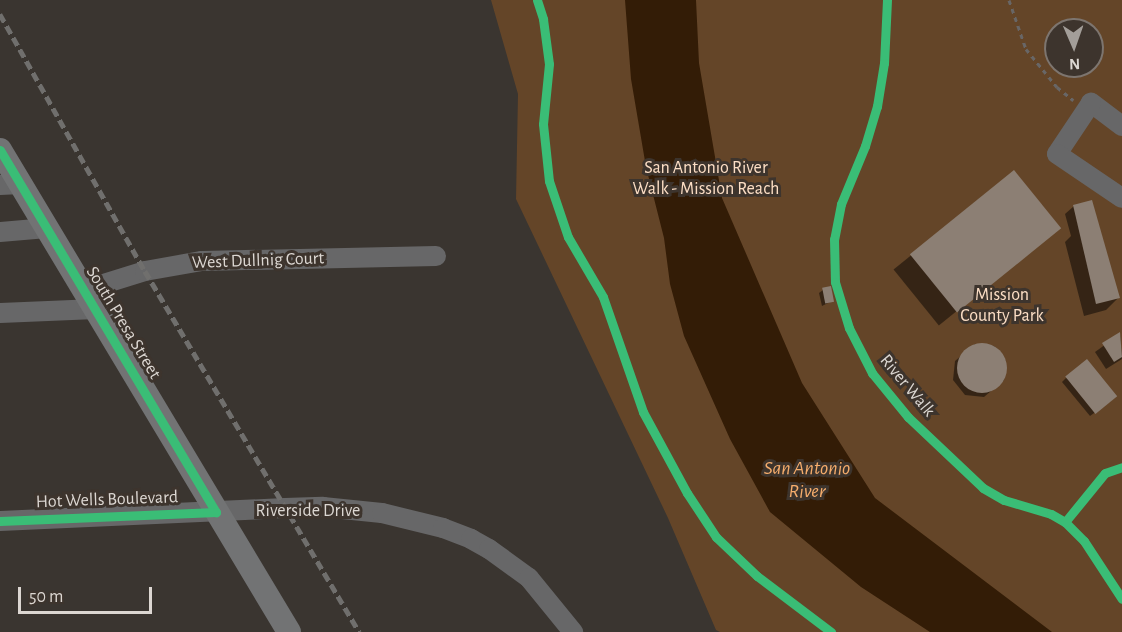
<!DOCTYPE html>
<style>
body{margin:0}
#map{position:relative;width:1122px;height:632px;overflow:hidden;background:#3a3530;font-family:"Alegreya Sans",sans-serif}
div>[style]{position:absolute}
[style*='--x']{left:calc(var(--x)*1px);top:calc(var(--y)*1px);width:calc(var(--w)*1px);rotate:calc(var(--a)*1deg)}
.green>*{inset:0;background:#644528}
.water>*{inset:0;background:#331c06}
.shadow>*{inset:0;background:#0007;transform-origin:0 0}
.building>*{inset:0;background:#8c7f74;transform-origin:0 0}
.round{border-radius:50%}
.path>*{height:3px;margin-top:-1.5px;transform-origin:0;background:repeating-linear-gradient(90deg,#686666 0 4.5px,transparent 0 9px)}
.minor>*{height:20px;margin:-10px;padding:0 10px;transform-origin:10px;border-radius:10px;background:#676768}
.major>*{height:24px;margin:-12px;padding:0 12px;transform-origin:12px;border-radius:12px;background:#727374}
.rail>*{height:4.5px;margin-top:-2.25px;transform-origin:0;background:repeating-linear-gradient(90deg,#706f6d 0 9px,transparent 0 13.5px)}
.cycleway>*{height:9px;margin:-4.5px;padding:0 4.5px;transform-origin:4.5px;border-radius:4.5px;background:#3abd76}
span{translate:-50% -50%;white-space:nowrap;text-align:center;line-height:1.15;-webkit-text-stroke:6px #3d342d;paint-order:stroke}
.park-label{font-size:18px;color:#fcdec5}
.street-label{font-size:18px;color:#dcd7d2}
.water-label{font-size:20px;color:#f6ad6c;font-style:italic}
.north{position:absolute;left:1044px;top:18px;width:60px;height:60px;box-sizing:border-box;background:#3d342d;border:2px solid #7d756f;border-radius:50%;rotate:178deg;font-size:16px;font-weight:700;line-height:24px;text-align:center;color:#dcd7d2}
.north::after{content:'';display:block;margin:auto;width:21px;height:27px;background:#a39e99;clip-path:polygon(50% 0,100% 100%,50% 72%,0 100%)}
.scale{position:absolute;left:18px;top:587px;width:134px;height:27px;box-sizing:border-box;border:3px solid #dcd7d2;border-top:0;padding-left:8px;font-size:18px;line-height:21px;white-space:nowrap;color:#dcd7d2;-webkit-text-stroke:4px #3d342d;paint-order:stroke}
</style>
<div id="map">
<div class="green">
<div style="clip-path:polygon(evenodd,491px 0,1122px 0,1122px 632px,720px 632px,716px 630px,668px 518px,516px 199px,518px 94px,491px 0,1056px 30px,1092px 30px,1092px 66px,1056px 66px,1056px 30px)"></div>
</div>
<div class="water">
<div style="clip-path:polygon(625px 0,696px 0,699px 63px,722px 198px,802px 383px,875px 498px,1052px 632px,930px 632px,861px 587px,770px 512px,730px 439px,684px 336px,670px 284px,664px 238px,646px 167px,631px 79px)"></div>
</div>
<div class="shadow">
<div style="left:1014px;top:172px;width:72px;height:155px;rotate:51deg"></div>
<div style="clip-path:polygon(1074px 206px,1118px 298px,1106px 310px,1084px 316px,1065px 242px,1071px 236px,1065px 214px)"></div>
<div style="clip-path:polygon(823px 290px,832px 301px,822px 306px,819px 293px)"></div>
<div style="clip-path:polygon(1120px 334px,1122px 359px,1106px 369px,1095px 352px)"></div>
<div style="clip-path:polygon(975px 344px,994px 346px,1006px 361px,1004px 380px,984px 397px,965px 395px,953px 380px,955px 361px)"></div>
<div style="clip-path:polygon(1066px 378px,1112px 400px,1090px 416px,1062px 382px)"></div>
</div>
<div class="building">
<div style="left:1014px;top:170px;width:75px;height:134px;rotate:51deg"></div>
<div style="clip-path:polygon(1092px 200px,1120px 298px,1096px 304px,1073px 205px)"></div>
<div style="left:831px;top:286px;width:16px;height:9px;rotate:79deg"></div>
<div style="clip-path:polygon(1120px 332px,1122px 357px,1114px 362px,1102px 343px)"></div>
<div class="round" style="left:957px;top:343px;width:50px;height:50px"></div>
<div style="left:1087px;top:359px;width:48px;height:28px;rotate:51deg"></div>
</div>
<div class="path">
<div style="--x:1009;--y:0;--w:52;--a:70.9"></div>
<div style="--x:1026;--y:49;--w:49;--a:50.8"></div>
<div style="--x:1057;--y:87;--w:21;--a:39"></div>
</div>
<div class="minor">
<div style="--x:1122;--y:126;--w:39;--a:-143"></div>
<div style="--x:1091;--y:103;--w:61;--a:123.7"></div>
<div style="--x:1057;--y:154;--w:78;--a:34.1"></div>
<div style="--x:0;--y:185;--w:21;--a:-3"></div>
<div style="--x:0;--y:232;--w:47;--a:-4.9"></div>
<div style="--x:84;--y:290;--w:64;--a:-17.3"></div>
<div style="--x:145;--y:271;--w:58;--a:-10"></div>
<div style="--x:202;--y:261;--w:234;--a:-1.2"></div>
<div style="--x:0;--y:313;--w:96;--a:-2.4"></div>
<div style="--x:0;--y:521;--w:285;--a:-2.6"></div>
<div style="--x:285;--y:508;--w:38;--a:-2"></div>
<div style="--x:323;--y:507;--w:59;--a:5.8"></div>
<div style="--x:382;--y:513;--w:63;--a:13.8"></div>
<div style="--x:443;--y:528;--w:30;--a:21"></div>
<div style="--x:471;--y:539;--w:21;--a:29"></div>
<div style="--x:489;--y:549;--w:49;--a:35.9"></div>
<div style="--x:529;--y:578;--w:70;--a:50.8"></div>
</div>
<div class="major">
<div style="--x:0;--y:150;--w:562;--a:59.05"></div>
</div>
<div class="rail">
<div style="--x:0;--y:14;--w:295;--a:60.6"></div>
<div style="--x:145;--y:271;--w:420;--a:59.3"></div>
</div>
<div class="cycleway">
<div style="--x:537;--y:0;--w:20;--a:72"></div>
<div style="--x:543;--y:19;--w:45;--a:82.4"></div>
<div style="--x:549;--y:64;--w:60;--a:95.7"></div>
<div style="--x:543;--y:124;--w:57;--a:84"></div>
<div style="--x:549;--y:181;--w:59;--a:71.3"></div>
<div style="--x:568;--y:237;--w:69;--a:59.7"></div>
<div style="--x:603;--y:297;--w:122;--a:70.8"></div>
<div style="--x:643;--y:412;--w:92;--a:61.5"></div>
<div style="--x:687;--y:493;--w:53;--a:56.6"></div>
<div style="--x:716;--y:537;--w:57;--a:43.6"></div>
<div style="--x:757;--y:576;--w:93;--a:37.1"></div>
<div style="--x:887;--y:0;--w:63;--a:92.7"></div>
<div style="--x:884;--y:63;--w:44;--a:99.2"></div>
<div style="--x:877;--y:106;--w:42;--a:106.7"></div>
<div style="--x:865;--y:146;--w:63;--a:112.5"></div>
<div style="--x:841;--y:204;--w:36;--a:101"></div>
<div style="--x:834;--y:239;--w:43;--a:88.7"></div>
<div style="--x:835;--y:282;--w:48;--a:73.1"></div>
<div style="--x:849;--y:328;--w:51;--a:62.9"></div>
<div style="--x:872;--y:373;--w:57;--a:50.7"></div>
<div style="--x:908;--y:417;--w:103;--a:43.4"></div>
<div style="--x:983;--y:488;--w:24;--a:30"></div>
<div style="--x:1004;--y:500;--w:49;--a:16.6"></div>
<div style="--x:1051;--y:514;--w:16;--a:30"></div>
<div style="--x:1065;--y:522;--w:27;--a:45"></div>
<div style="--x:1084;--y:541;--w:69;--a:56.8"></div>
<div style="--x:0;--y:150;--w:422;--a:59.2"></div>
<div style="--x:216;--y:512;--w:216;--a:177.6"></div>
<div style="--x:1065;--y:522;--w:63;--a:-50.8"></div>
<div style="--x:1105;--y:473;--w:18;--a:-19"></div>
</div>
<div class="park-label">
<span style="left:706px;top:179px">San Antonio River<br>Walk - Mission Reach</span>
<span style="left:1002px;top:306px">Mission<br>County Park</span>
</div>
<div class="street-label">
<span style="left:258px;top:261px;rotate:-2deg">West Dullnig Court</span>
<span style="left:123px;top:323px;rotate:59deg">South Presa Street</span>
<span style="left:907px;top:386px;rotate:50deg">River Walk</span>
<span style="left:107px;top:500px;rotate:-2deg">Hot Wells Boulevard</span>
<span style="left:308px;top:511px">Riverside Drive</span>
</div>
<div class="water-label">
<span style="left:807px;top:480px">San Antonio<br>River</span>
</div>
<div class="north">N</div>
<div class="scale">50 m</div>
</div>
